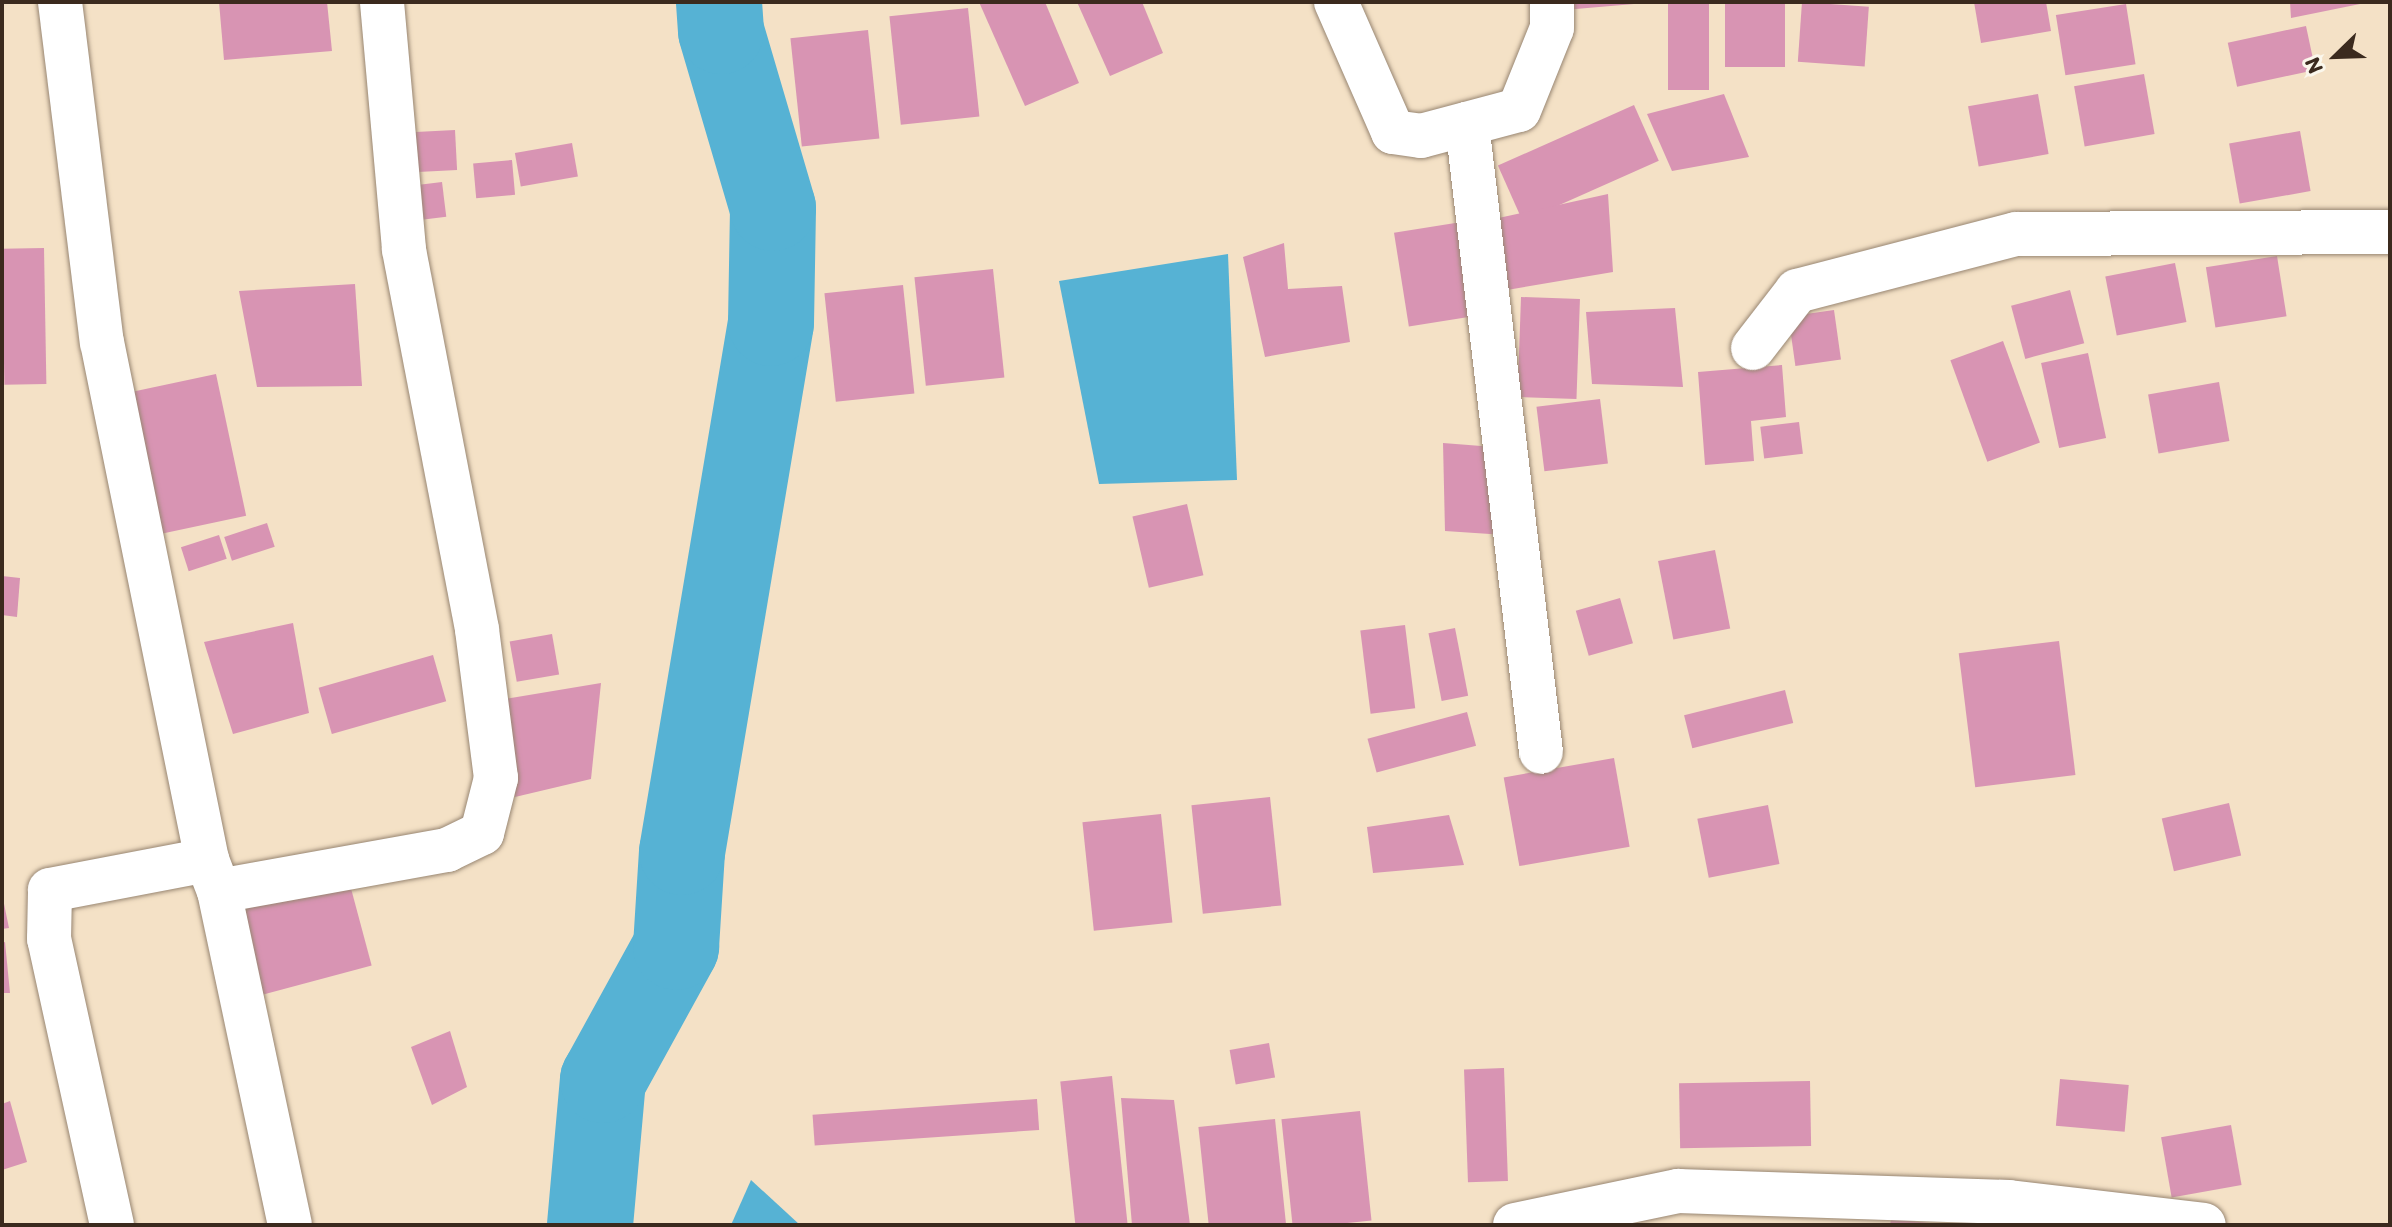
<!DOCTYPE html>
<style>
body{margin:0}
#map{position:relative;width:2392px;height:1227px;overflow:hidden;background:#f4e1c6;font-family:Itim,sans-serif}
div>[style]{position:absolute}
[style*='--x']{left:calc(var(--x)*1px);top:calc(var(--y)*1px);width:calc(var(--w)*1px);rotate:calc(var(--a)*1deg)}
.water>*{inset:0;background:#56b2d4}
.river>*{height:86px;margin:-43px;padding:0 43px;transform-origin:43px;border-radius:43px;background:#56b2d4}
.building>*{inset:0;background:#d894b3;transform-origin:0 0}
.roads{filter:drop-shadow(0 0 2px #988672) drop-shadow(0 0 2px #988672)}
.minor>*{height:44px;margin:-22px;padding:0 22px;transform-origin:22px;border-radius:22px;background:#fff}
span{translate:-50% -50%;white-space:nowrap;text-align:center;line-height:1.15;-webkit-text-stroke:6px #fbf7ec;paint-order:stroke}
.frame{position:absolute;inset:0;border:4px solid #3b2a1e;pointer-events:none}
.north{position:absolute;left:2296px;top:16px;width:80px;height:80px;-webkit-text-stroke:6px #fbf7ec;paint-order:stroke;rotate:247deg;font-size:22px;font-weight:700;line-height:32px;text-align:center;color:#3b2a1e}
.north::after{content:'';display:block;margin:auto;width:28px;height:36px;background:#3b2a1e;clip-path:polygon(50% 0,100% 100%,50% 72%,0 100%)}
</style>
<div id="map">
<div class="water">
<div style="clip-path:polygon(1228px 254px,1237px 480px,1099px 484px,1059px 281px)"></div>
<div style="clip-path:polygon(751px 1180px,800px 1225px,731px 1225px)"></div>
</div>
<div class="river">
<div style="--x:590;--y:1225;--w:146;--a:-84.9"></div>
<div style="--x:603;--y:1080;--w:152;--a:-61.2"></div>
<div style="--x:676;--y:947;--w:95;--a:-86.4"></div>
<div style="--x:682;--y:852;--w:536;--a:-80.45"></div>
<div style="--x:771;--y:323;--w:115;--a:-89"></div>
<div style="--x:773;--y:208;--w:184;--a:-106.4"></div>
<div style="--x:721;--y:31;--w:29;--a:-94"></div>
</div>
<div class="building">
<div style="clip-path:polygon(219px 2px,327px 2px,332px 51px,224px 60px)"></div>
<div style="clip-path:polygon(979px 2px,1045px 2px,1079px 83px,1025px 106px)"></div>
<div style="clip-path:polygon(1077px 2px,1142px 2px,1163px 53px,1110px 76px)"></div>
<div style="clip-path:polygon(1563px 2px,1634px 2px,1634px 4px,1564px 10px)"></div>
<div style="left:1668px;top:2px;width:41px;height:88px"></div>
<div style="left:1725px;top:2px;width:60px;height:65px"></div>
<div style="left:1802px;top:2px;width:67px;height:60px;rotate:4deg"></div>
<div style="clip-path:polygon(1974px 2px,2046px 2px,2051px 31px,1981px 43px)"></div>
<div style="clip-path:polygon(2290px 2px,2364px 2px,2365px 3px,2291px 18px)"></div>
<div style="left:2126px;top:4px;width:61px;height:71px;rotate:81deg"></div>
<div style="left:968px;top:8px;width:109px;height:79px;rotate:84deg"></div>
<div style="left:2306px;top:26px;width:45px;height:80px;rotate:78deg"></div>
<div style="left:868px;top:30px;width:109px;height:78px;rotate:84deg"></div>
<div style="left:2144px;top:74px;width:61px;height:71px;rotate:80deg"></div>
<div style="clip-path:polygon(1724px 94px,1749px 157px,1672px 171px,1647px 114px)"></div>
<div style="left:2038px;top:94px;width:61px;height:71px;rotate:80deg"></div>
<div style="left:1634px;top:105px;width:61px;height:149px;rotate:66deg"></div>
<div style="left:455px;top:130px;width:40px;height:54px;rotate:87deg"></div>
<div style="left:2300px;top:131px;width:61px;height:72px;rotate:80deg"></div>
<div style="left:572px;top:143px;width:34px;height:58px;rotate:80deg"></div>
<div style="left:512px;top:160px;width:35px;height:39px;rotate:85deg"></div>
<div style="left:442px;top:182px;width:35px;height:39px;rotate:83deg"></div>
<div style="clip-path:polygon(1608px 194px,1613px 272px,1507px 290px,1494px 219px)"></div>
<div style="left:1474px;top:220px;width:95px;height:81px;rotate:81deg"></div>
<div style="clip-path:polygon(1284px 243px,1288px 289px,1342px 286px,1350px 342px,1265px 357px,1243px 257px)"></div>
<div style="left:44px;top:248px;width:136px;height:42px;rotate:89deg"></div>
<div style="left:2277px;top:256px;width:61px;height:72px;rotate:81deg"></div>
<div style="left:2175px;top:263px;width:60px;height:71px;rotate:79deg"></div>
<div style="left:993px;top:269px;width:109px;height:79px;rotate:84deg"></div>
<div style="clip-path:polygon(355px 284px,362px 386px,257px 387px,239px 291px)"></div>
<div style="left:903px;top:285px;width:109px;height:79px;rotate:84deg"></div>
<div style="left:2070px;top:290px;width:55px;height:61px;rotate:75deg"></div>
<div style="left:1521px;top:297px;width:59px;height:100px;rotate:2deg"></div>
<div style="clip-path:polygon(1675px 308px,1683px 387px,1592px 384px,1586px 312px)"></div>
<div style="left:1834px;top:310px;width:50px;height:46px;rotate:82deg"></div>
<div style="left:2003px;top:341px;width:108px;height:56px;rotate:70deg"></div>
<div style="left:2088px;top:353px;width:87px;height:48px;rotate:78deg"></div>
<div style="clip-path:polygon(1782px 365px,1786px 417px,1751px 421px,1754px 461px,1705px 465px,1698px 372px)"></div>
<div style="left:216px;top:374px;width:145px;height:101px;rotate:78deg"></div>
<div style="left:2219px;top:382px;width:60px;height:72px;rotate:80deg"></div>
<div style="left:1600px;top:399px;width:65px;height:64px;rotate:83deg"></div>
<div style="left:1799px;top:422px;width:32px;height:39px;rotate:83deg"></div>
<div style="clip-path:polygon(1443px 443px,1494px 447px,1505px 535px,1445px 531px)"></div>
<div style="left:1187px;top:504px;width:73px;height:56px;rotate:77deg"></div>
<div style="left:267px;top:523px;width:25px;height:45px;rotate:72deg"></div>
<div style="left:219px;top:535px;width:25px;height:40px;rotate:72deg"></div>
<div style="left:1715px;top:550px;width:80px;height:58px;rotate:79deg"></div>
<div style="clip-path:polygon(2px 576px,20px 578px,17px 617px,2px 615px)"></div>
<div style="left:1620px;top:598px;width:47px;height:46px;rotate:74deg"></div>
<div style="clip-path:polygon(293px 623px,309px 713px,233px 734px,204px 642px)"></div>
<div style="left:1405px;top:625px;width:84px;height:45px;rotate:83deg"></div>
<div style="left:1455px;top:628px;width:69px;height:27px;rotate:79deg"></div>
<div style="left:552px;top:634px;width:41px;height:43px;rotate:80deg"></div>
<div style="left:2059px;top:641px;width:135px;height:101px;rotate:83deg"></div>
<div style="left:433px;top:655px;width:48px;height:119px;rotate:74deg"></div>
<div style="clip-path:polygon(601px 683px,591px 779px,515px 797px,499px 700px)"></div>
<div style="left:1785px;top:690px;width:34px;height:104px;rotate:76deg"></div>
<div style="left:1467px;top:712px;width:35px;height:103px;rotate:75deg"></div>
<div style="left:1614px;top:758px;width:90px;height:112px;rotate:80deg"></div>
<div style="left:1270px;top:797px;width:109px;height:79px;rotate:84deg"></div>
<div style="left:2229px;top:803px;width:54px;height:69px;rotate:77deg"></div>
<div style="left:1768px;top:805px;width:60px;height:72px;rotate:79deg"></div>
<div style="left:1161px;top:814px;width:109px;height:79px;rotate:84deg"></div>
<div style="clip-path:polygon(1449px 815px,1464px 865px,1373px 873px,1367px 827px)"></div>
<div style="left:345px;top:866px;width:103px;height:115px;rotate:75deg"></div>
<div style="clip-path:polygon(2px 894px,9px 928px,2px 929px)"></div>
<div style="clip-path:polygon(5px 942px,10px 993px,2px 993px,2px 943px)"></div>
<div style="clip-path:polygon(450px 1031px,467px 1087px,432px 1105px,411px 1047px)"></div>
<div style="left:1269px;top:1043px;width:35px;height:40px;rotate:80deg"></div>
<div style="left:1504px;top:1068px;width:113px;height:40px;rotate:88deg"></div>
<div style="left:1112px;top:1076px;width:150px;height:52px;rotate:84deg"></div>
<div style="left:2060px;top:1079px;width:69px;height:47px;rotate:5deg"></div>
<div style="left:1810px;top:1081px;width:65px;height:131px;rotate:89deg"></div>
<div style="clip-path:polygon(1121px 1098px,1174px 1100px,1190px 1225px,1132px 1225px)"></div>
<div style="left:1037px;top:1099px;width:31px;height:225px;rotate:86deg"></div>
<div style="clip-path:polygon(10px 1101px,27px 1162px,2px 1170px,2px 1104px)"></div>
<div style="left:1360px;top:1111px;width:110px;height:79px;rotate:84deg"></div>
<div style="left:1275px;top:1119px;width:107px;height:77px;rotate:84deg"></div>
<div style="left:2231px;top:1125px;width:61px;height:71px;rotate:80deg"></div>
<div style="clip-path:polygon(1891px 1219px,1929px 1223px,1929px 1225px,1890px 1225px)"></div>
</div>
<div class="roads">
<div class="minor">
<div style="--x:60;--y:2;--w:343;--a:83"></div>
<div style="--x:102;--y:342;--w:529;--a:78.54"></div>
<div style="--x:207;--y:860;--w:33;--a:69"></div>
<div style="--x:219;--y:891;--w:341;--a:78"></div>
<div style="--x:1336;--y:2;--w:142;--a:66.3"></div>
<div style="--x:1393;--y:132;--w:28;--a:8"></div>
<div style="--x:1421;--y:136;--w:101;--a:-14.9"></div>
<div style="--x:1519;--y:110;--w:88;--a:-68.1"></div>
<div style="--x:1552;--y:28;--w:26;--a:-90"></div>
<div style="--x:1467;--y:124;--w:632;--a:83.28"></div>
<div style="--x:1753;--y:348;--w:72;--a:-52.3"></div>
<div style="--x:1797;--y:291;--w:226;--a:-14.6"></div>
<div style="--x:2016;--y:234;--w:374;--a:-0.3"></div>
<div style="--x:219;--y:891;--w:232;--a:-10.2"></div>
<div style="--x:447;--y:850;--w:39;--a:-26"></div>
<div style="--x:482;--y:833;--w:57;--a:-75.7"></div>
<div style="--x:496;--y:778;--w:150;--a:-97.3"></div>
<div style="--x:477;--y:629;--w:387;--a:-100.9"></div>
<div style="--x:404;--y:249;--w:248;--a:-95.1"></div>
<div style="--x:112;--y:1225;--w:293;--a:-102.4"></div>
<div style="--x:49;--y:939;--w:49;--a:-88.8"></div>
<div style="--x:50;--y:890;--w:160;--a:-10.8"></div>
<div style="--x:1515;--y:1225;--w:167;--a:-11.8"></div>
<div style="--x:1678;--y:1191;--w:331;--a:1.9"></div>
<div style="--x:2009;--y:1202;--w:196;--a:6.7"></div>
</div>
</div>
<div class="frame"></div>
<div class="north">N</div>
</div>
